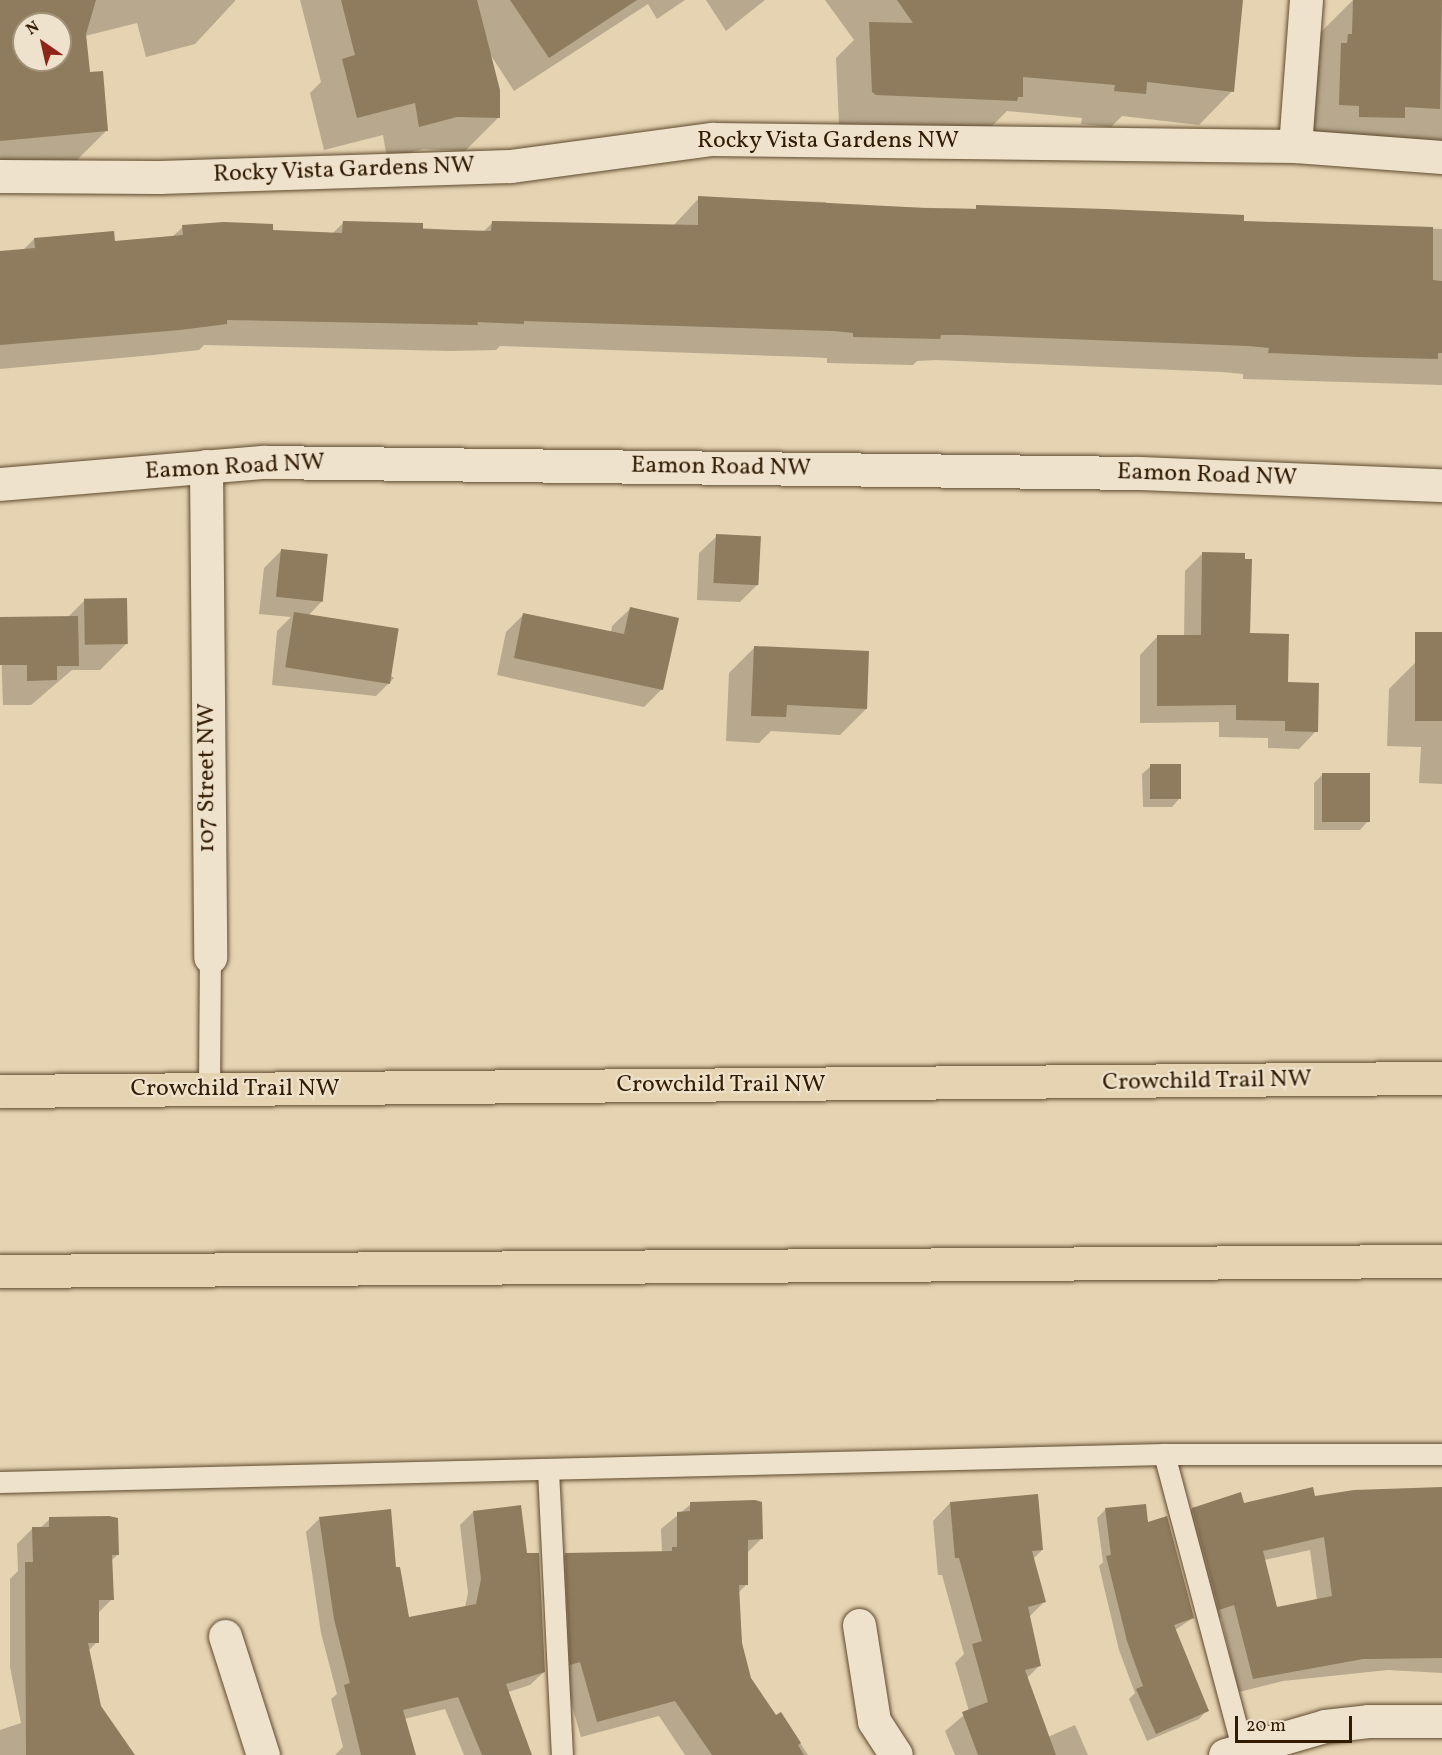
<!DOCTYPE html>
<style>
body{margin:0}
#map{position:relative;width:1442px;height:1755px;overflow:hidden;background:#e5d3b2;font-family:Vollkorn,serif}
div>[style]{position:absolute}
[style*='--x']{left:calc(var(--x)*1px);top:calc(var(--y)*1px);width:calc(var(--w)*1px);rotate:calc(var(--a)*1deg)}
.shadow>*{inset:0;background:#0003}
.building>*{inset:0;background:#8f7b5d;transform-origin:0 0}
.roads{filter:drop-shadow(0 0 2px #5f4a2d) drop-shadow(0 0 2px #5f4a2d)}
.lane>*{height:21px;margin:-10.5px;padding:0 10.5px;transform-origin:10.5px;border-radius:10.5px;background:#eee2cd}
.street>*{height:33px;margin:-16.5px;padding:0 16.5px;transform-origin:16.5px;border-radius:16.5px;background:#eee2cd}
.highway>*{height:33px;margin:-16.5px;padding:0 16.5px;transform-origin:16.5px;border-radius:16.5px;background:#e5d3b2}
span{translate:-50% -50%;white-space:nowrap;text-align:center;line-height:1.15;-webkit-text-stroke:4.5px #eee2cd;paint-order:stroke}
.street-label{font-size:24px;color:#321c01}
.north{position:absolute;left:12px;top:12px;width:60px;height:60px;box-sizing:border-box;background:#eee2cd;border:2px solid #a3937b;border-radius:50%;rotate:326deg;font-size:16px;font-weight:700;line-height:24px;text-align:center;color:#321c01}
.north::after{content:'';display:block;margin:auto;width:21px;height:27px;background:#8f2418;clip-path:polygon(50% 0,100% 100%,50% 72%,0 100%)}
.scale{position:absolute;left:1235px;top:1716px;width:117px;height:27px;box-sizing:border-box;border:3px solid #321c01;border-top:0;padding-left:8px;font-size:18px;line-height:21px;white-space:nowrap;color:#321c01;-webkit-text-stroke:4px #eee2cd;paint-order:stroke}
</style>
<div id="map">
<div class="shadow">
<div style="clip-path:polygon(evenodd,0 0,235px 0,235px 1px,195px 44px,146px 57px,137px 23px,85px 36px,89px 74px,106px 131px,73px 164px,0 170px,0 0,24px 24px,60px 24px,60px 60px,24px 60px,24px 24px)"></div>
<div style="clip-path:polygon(300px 0,685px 0,657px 19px,648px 4px,514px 91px,490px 54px,498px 118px,465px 151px,423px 149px,387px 159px,383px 135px,324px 150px,310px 93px,321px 82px)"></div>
<div style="clip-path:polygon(706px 0,765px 0,726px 31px)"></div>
<div style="clip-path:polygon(825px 0,1241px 0,1232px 91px,1199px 125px,1122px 116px,1111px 127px,1081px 124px,1082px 118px,1007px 111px,988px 130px,839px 125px,836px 58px,854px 40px)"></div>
<div style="clip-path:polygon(1353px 0,1442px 2px,1442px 144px,1306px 138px,1314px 69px,1319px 65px,1320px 33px)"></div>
<div style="clip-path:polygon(699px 198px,826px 202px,826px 206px,1106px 211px,1243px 223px,1442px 229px,1442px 385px,1243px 379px,1243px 374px,1222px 372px,936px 360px,917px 361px,913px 365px,827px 363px,827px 358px,807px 357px,500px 346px,496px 350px,450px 351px,204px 345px,199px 350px,153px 355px,0 369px,0 253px,23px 250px,34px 239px,113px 243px,172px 237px,183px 227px,332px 234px,343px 223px,483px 232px,492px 223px,673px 226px)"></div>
<div style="clip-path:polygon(717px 536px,758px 584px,740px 602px,697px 600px,699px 553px)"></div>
<div style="clip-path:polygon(281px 551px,322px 601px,308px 616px,394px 678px,376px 696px,272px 685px,277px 631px,291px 617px,259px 614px,264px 568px)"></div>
<div style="clip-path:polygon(1203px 553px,1249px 634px,1316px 731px,1299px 749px,1268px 748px,1268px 738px,1219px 737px,1219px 722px,1140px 723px,1140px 655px,1157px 637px,1184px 637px,1185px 571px)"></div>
<div style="clip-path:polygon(85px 600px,126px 644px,100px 670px,72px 670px,31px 705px,3px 705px,0 618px,67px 618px)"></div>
<div style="clip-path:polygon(630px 609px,662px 689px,644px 707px,497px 675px,506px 632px,523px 615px,611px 633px,612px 626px)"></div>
<div style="clip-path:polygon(755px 647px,866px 709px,840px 735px,771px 731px,759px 743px,726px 741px,729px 673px)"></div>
<div style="clip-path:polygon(1442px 656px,1442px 784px,1419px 783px,1421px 747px,1387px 746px,1389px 689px,1415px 663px)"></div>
<div style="clip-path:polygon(1151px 766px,1180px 798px,1172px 807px,1143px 807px,1142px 774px)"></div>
<div style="clip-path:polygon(1322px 775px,1368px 821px,1360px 830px,1314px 830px,1314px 783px)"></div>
<div style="clip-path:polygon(evenodd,1442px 1489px,1442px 1673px,1388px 1670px,1283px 1681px,1239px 1692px,1221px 1618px,1205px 1623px,1178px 1523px,1192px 1509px,1240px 1494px,1243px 1504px,1442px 1489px,1310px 1550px,1317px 1600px,1276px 1608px,1264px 1560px,1310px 1550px)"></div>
<div style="clip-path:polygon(950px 1503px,1042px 1550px,1033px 1559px,1044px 1602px,1029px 1617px,1040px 1665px,1027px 1678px,1048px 1737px,1075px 1725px,1088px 1755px,955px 1755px,945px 1731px,969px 1711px,955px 1663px,964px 1654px,942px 1575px,938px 1575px,933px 1521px)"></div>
<div style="clip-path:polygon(691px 1504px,762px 1538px,746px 1554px,747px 1584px,738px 1593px,740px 1643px,750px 1679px,775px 1717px,781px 1714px,808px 1755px,685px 1755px,659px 1716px,581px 1737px,564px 1677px,549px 1570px,565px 1554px,662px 1553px,661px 1529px)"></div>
<div style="clip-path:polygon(1106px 1509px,1193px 1618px,1175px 1630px,1207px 1710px,1199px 1719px,1147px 1741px,1129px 1699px,1135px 1693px,1119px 1650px,1099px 1566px,1103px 1562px,1097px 1518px)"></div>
<div style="clip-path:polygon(473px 1512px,544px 1672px,530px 1685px,508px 1692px,530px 1755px,464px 1755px,445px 1709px,404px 1719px,415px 1755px,335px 1755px,343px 1747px,331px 1699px,337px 1694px,321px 1633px,306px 1532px,319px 1519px,395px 1569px,408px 1619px,465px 1607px,468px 1593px,460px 1525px)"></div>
<div style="clip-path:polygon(50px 1519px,118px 1554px,111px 1561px,112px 1599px,97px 1614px,97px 1642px,88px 1651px,100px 1707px,133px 1755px,0 1755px,0 1730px,21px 1723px,10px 1667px,10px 1579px,18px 1571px,17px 1544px,33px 1528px,40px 1528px)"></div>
</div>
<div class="building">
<div style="clip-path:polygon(evenodd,0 0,96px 0,86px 34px,90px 72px,103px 71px,108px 131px,0 141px,0 0,24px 24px,60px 24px,60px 60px,24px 60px,24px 24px)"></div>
<div style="clip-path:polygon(341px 0,477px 0,500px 90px,500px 118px,457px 117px,419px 127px,415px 103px,357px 118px,342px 59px,355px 55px)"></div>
<div style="clip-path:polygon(510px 0,637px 0,549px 58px)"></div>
<div style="clip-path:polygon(897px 0,1243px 0,1234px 92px,1147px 82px,1146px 94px,1114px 91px,1115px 85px,1023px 77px,1023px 97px,1018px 97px,1017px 101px,876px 95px,872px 92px,869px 22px,913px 23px)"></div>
<div style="clip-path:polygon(1353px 0,1442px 0,1440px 109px,1405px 107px,1405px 118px,1359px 117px,1359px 106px,1339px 105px,1341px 43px,1347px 43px,1348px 34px,1352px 34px)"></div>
<div style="clip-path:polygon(698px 196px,925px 208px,976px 209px,976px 205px,1106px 209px,1244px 215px,1244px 221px,1433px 227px,1433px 280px,1442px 281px,1442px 353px,1438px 353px,1438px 359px,1359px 357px,1268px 353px,1269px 348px,1249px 346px,963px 335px,941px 335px,940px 339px,853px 337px,853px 333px,834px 331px,524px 321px,524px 324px,477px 322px,478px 325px,227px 320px,227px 324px,180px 330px,0 345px,0 251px,35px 248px,34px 238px,114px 231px,115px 241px,183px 235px,182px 225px,224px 222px,273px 224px,273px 230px,342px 233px,343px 221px,423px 223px,423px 229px,491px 231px,492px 221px,698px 225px)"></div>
<div style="left:716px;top:534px;width:45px;height:49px;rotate:3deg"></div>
<div style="left:281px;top:549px;width:47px;height:48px;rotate:6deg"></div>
<div style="clip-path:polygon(1202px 552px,1245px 553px,1245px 559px,1252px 559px,1250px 633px,1289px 634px,1288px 682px,1319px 683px,1318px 732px,1285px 731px,1285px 721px,1236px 720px,1236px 705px,1157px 706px,1157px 635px,1201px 635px)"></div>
<div style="left:127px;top:598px;width:46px;height:43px;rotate:89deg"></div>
<div style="clip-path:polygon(630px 607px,679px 618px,663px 690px,514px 658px,523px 613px,624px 634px)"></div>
<div style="left:294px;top:612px;width:106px;height:56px;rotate:9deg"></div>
<div style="clip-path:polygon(78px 616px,79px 666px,57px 666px,57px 680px,27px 681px,27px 665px,0 665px,0 617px)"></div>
<div style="left:1415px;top:632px;width:27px;height:89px"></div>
<div style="clip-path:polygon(754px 646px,869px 651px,867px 709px,787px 705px,786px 717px,751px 716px)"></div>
<div style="left:1150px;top:764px;width:31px;height:35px"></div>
<div style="left:1322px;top:773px;width:48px;height:49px"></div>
<div style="clip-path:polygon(evenodd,1313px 1487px,1315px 1496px,1354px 1490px,1442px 1487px,1442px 1658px,1363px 1659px,1253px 1679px,1234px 1605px,1219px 1610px,1192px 1508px,1241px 1492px,1244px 1503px,1313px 1487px,1324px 1537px,1332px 1596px,1277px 1607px,1263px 1551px,1324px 1537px)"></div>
<div style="clip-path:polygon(1038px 1494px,1043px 1550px,1032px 1551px,1046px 1602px,1028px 1607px,1041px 1666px,1025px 1670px,1056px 1755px,978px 1755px,962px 1712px,988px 1702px,972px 1644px,982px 1641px,959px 1558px,955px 1558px,950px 1502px)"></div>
<div style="clip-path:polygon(755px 1500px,762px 1502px,763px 1539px,748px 1540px,748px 1585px,739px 1585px,742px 1643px,751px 1678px,776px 1715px,781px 1712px,801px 1743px,798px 1745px,804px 1755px,712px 1755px,675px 1701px,597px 1722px,580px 1662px,570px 1665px,565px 1553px,672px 1551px,672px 1547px,677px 1547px,677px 1512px,690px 1511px,690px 1502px)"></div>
<div style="clip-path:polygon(1146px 1504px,1148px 1522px,1167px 1516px,1194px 1618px,1174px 1625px,1209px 1711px,1156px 1734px,1136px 1689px,1143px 1686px,1127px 1641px,1106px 1556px,1111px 1555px,1105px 1508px)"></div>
<div style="clip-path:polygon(521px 1505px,527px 1553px,539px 1553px,545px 1672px,506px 1684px,532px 1755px,482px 1755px,458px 1697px,403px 1710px,416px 1755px,361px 1755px,344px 1685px,350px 1683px,334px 1619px,319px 1517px,391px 1509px,396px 1567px,400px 1567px,409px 1617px,476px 1604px,481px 1579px,473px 1511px)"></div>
<div style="clip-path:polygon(109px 1516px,118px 1518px,119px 1555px,112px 1555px,114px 1600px,99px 1600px,99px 1643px,88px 1643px,101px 1706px,135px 1755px,26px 1755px,25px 1562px,33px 1562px,32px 1527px,49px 1527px,49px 1517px)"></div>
</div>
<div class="roads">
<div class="lane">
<div style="--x:209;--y:1090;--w:133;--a:-89.6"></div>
<div style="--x:1164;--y:1454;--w:304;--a:75.1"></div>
<div style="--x:548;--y:1470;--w:285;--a:87.2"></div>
<div style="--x:0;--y:1482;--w:1164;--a:-1.38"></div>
<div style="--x:1164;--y:1454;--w:278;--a:0"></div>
</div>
<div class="street">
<div style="--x:1295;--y:146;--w:146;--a:-85.7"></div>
<div style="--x:0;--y:176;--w:159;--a:0.4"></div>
<div style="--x:159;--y:177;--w:352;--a:-1.8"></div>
<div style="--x:511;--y:166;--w:203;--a:-7.7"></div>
<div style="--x:712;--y:139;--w:583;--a:0.69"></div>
<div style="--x:1295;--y:146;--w:147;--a:4.3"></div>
<div style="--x:206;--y:466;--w:491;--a:89.5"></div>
<div style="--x:0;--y:484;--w:264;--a:-4.8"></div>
<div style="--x:263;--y:462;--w:875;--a:0.72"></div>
<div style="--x:1138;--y:473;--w:304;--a:2.3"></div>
<div style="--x:859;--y:1625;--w:97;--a:81.1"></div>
<div style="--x:874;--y:1721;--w:40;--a:57.1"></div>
<div style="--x:225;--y:1636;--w:125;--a:72.3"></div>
<div style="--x:1225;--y:1755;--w:104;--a:-16.2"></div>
<div style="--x:1325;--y:1726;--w:43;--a:-6.6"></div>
<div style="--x:1368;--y:1721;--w:74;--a:0"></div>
</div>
<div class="highway">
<div style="--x:0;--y:1091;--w:1442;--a:-0.52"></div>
<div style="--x:0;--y:1271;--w:1442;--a:-0.4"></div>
</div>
</div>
<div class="street-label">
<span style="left:828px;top:142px">Rocky Vista Gardens NW</span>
<span style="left:344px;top:171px;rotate:-2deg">Rocky Vista Gardens NW</span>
<span style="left:235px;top:468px;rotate:-3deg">Eamon Road NW</span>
<span style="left:721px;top:468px;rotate:1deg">Eamon Road NW</span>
<span style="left:1207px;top:476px;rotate:2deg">Eamon Road NW</span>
<span style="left:208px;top:778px;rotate:-90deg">107 Street NW</span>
<span style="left:1207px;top:1082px;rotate:-1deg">Crowchild Trail NW</span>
<span style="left:721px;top:1086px">Crowchild Trail NW</span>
<span style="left:235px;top:1090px">Crowchild Trail NW</span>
</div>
<div class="north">N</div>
<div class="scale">20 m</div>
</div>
